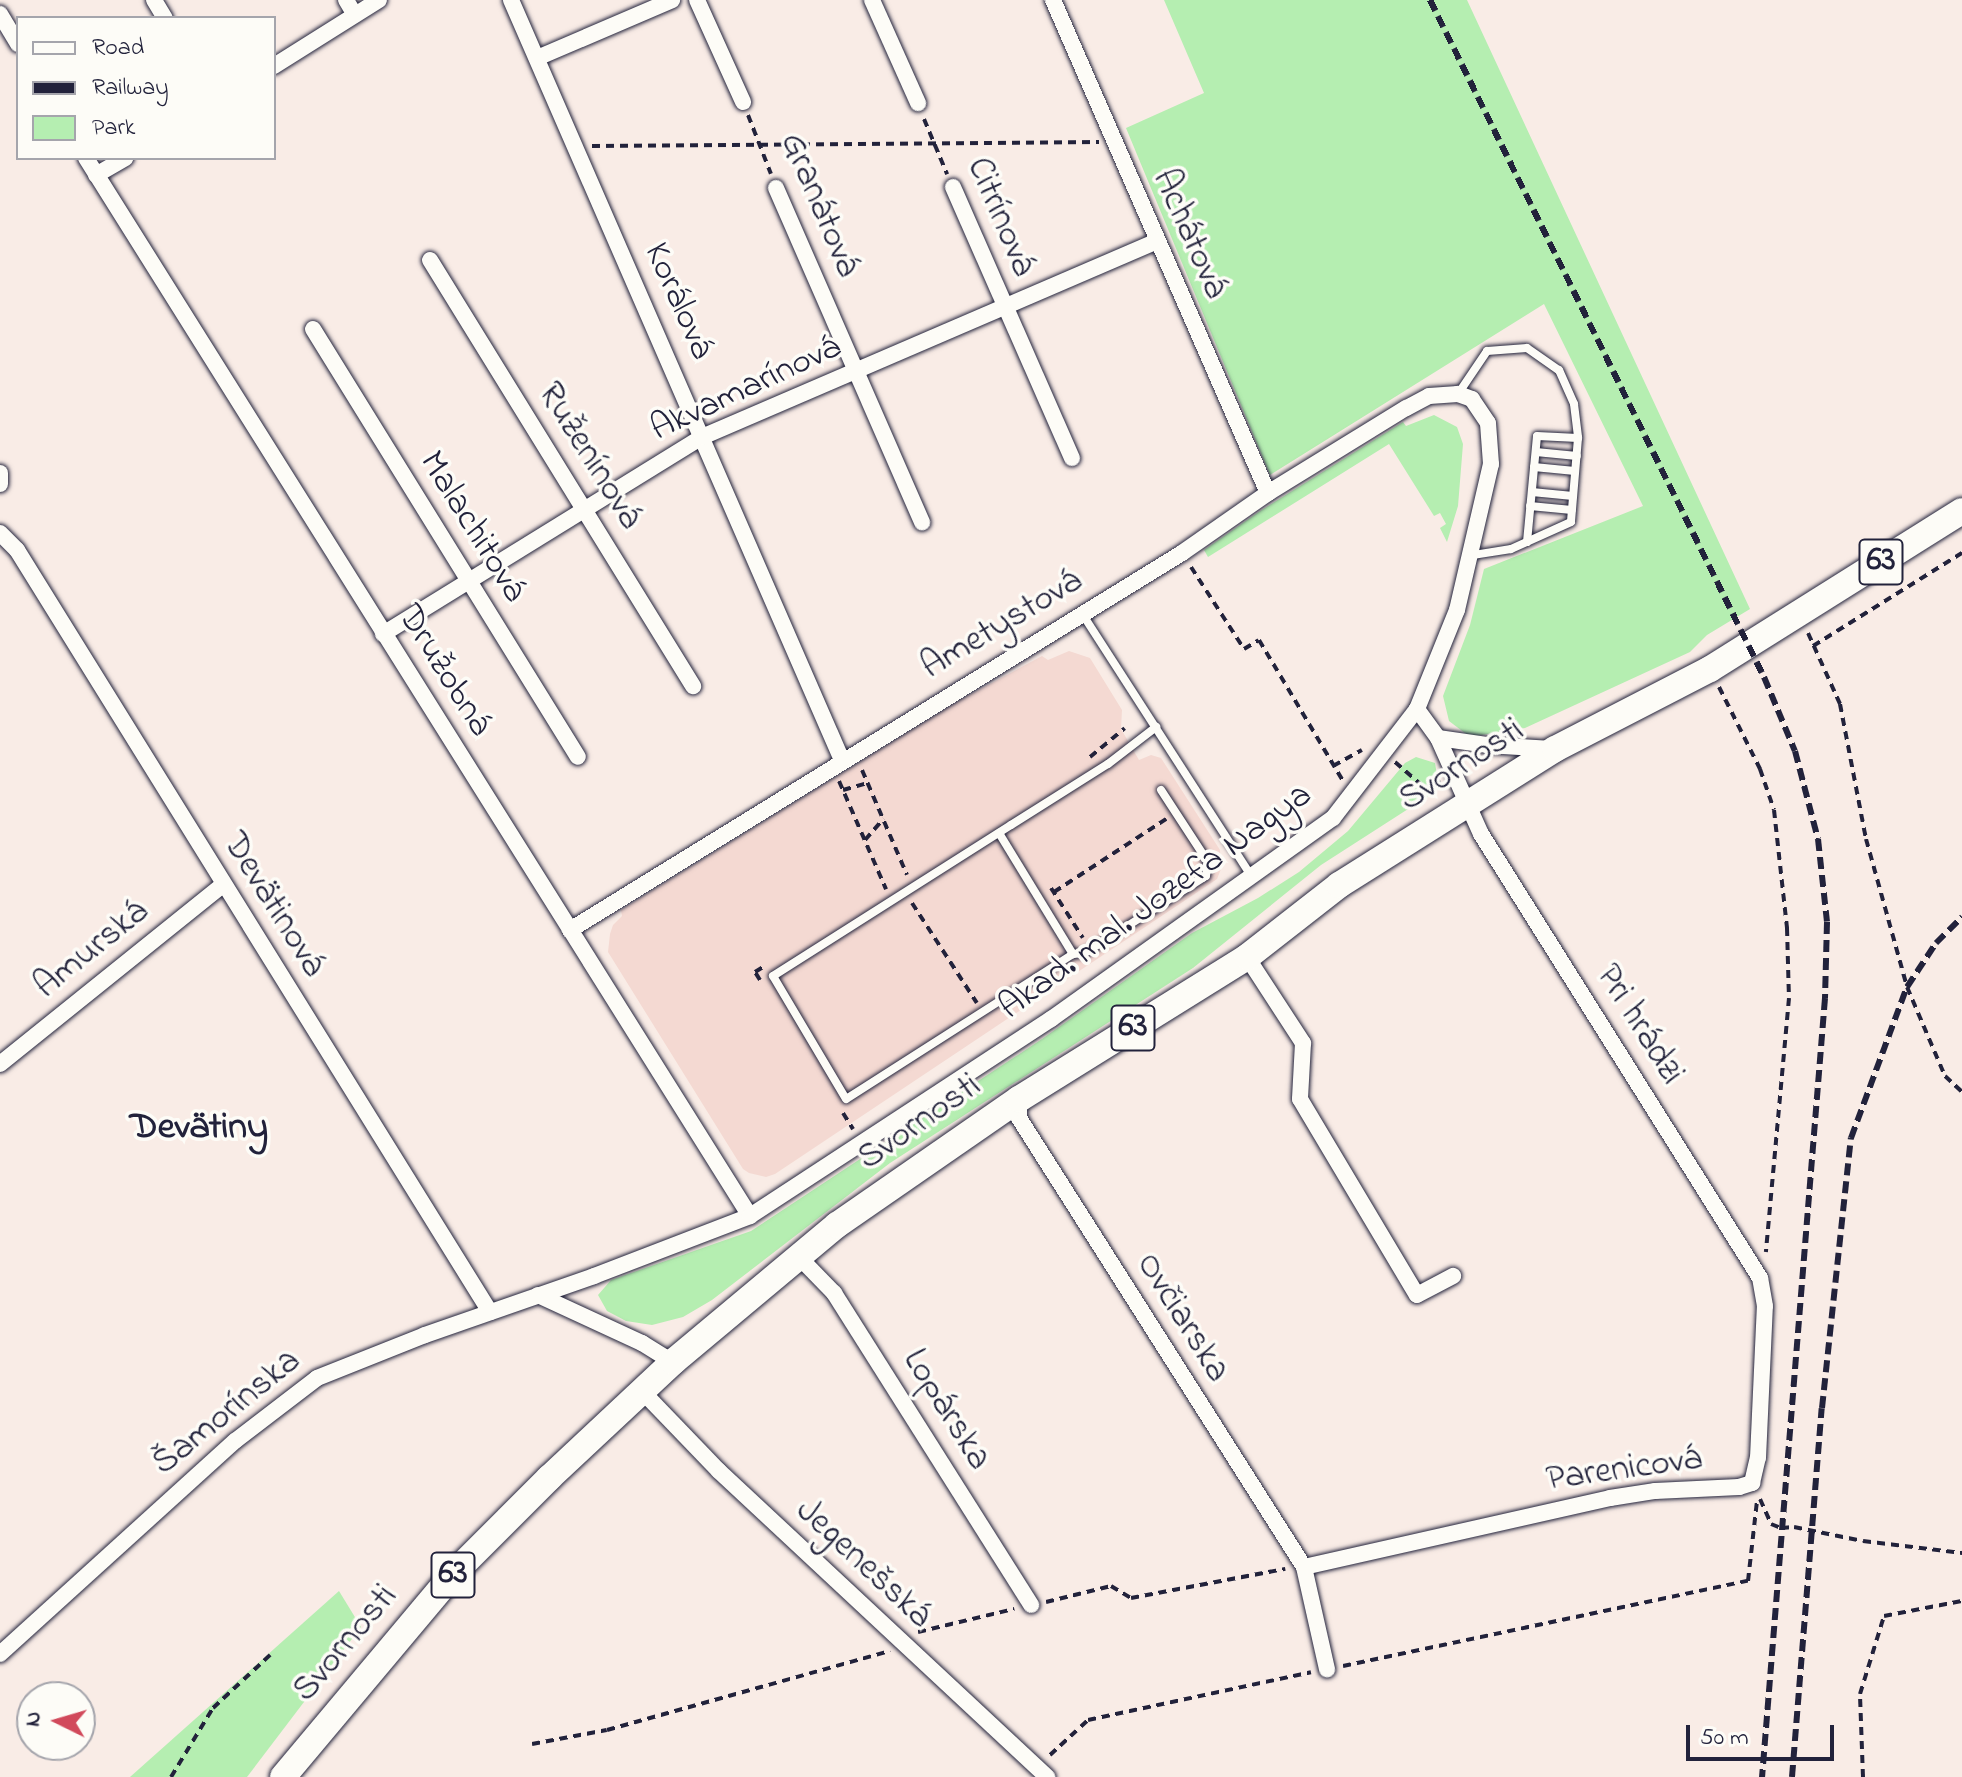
<!DOCTYPE html>
<meta charset="utf-8">
<style>
body{margin:0}
#map{position:relative;width:1962px;height:1777px;overflow:hidden;background:#f9ece6;font-family:"Indie Flower",sans-serif}
div>[style]{position:absolute}
[style*='--x']{left:calc(var(--x)*1px);top:calc(var(--y)*1px);width:calc(var(--w)*1px);rotate:calc(var(--a)*1deg)}
.built>*{inset:0;background:#f4d9d2}
.green>*{inset:0;background:#b5eeb1}
.path>*{height:4px;margin-top:-2px;transform-origin:0;background:repeating-linear-gradient(90deg,#22223b 0 8px,transparent 0 14px)}
.roads{filter:drop-shadow(0 0 2px #22223b) drop-shadow(0 0 2px #22223b)}
.lane>*{height:8px;margin:-4px;padding:0 4px;transform-origin:4px;border-radius:4px;background:#fdfcf7}
.street>*{height:16px;margin:-8px;padding:0 8px;transform-origin:8px;border-radius:8px;background:#fdfcf7}
.primary>*{height:26px;margin:-13px;padding:0 13px;transform-origin:13px;border-radius:13px;background:#fdfcf7}
.rail>*{height:6px;margin-top:-3px;transform-origin:0;background:repeating-linear-gradient(90deg,#22223b 0 12px,transparent 0 18px)}
span{translate:-50% -50%;white-space:nowrap;text-align:center;line-height:1.15;-webkit-text-stroke:7px #fdfcf7;paint-order:stroke}
.shield-label span{padding:2px 6px;background:#fdfcf7;border:2px solid;border-radius:6px;-webkit-text-stroke-width:0}
.shield-label{font-size:34px;color:#22223b;font-weight:700}
.street-label{font-size:36px;color:#22223b}
.neighbourhood-label{font-size:38px;color:#22223b;font-weight:700}
.legend{position:absolute;left:16px;top:16px;width:260px;height:144px;box-sizing:border-box;background:#fdfcf7;border:2px solid #a5a5ac;margin:0;padding:10px 14px;list-style:none;font-size:24px;color:#22223b}
.legend li{display:flex;align-items:center;gap:16px;height:40px}
.legend b{width:40px;border:2px solid #a5a5ac}
.north{position:absolute;left:16px;top:1681px;width:80px;height:80px;box-sizing:border-box;background:#fdfcf7;border:2px solid #a5a5ac;border-radius:50%;rotate:275deg;font-size:22px;font-weight:700;line-height:32px;text-align:center;color:#22223b}
.north::after{content:'';display:block;margin:auto;width:28px;height:36px;background:#d1495b;clip-path:polygon(50% 0,100% 100%,50% 72%,0 100%)}
.scale{position:absolute;left:1686px;top:1725px;width:148px;height:36px;box-sizing:border-box;border:4px solid #22223b;border-top:0;padding-left:10px;font-size:24px;line-height:28px;white-space:nowrap;color:#22223b;-webkit-text-stroke:6px #fdfcf7;paint-order:stroke}
</style>
<div id="map">
<div class="built">
<div style="clip-path:polygon(1069px 651px,1090px 658px,1122px 710px,1121px 729px,1139px 760px,1151px 755px,1161px 758px,1220px 850px,1221px 869px,1217px 879px,775px 1174px,766px 1177px,749px 1173px,743px 1169px,608px 952px,610px 934px,613px 925px,622px 916px,621px 910px,960px 700px,1042px 656px,1048px 660px)"></div>
</div>
<div class="green">
<div style="clip-path:polygon(1164px 0,1467px 0,1750px 609px,1707px 635px,1690px 652px,1525px 728px,1470px 737px,1449px 721px,1443px 696px,1470px 625px,1484px 569px,1643px 506px,1544px 304px,1270px 475px,1126px 128px,1204px 93px)"></div>
<div style="clip-path:polygon(1434px 415px,1457px 427px,1463px 444px,1458px 506px,1447px 542px,1440px 528px,1446px 524px,1440px 513px,1434px 516px,1389px 444px,1208px 557px,1204px 550px,1260px 511px,1403px 422px,1406px 426px)"></div>
<div style="clip-path:polygon(1416px 757px,1435px 763px,1439px 787px,1433px 793px,1321px 865px,1193px 968px,890px 1163px,712px 1300px,683px 1317px,652px 1325px,626px 1321px,607px 1311px,598px 1295px,611px 1280px,751px 1231px,1042px 1039px,1192px 933px,1258px 898px,1299px 872px,1348px 831px,1405px 763px)"></div>
<div style="clip-path:polygon(339px 1591px,361px 1627px,247px 1777px,130px 1777px)"></div>
</div>
<div class="path">
<div style="--x:748;--y:115;--w:63;--a:68.7"></div>
<div style="--x:924;--y:119;--w:60;--a:67.3"></div>
<div style="--x:592;--y:146;--w:507;--a:-0.45"></div>
<div style="--x:1191;--y:567;--w:98;--a:57.1"></div>
<div style="--x:1244;--y:649;--w:17;--a:-31"></div>
<div style="--x:1259;--y:640;--w:164;--a:59.2"></div>
<div style="--x:1808;--y:633;--w:78;--a:65.7"></div>
<div style="--x:1840;--y:704;--w:137;--a:79.1"></div>
<div style="--x:1866;--y:839;--w:154;--a:74.5"></div>
<div style="--x:1907;--y:987;--w:97;--a:66.9"></div>
<div style="--x:1945;--y:1076;--w:23;--a:43"></div>
<div style="--x:1813;--y:646;--w:176;--a:-32"></div>
<div style="--x:1719;--y:687;--w:92;--a:63.4"></div>
<div style="--x:1760;--y:769;--w:43;--a:71.1"></div>
<div style="--x:1774;--y:810;--w:119;--a:83.7"></div>
<div style="--x:1787;--y:928;--w:70;--a:88.4"></div>
<div style="--x:1789;--y:998;--w:255;--a:95.2"></div>
<div style="--x:1090;--y:757;--w:45;--a:-39.6"></div>
<div style="--x:1395;--y:762;--w:40;--a:41"></div>
<div style="--x:1425;--y:788;--w:17;--a:-25"></div>
<div style="--x:1333;--y:766;--w:33;--a:-29"></div>
<div style="--x:862;--y:770;--w:114;--a:66.8"></div>
<div style="--x:839;--y:781;--w:118;--a:66.5"></div>
<div style="--x:843;--y:790;--w:26;--a:-16"></div>
<div style="--x:865;--y:840;--w:28;--a:-49"></div>
<div style="--x:1051;--y:888;--w:59;--a:57.4"></div>
<div style="--x:1054;--y:892;--w:134;--a:-33.1"></div>
<div style="--x:912;--y:903;--w:119;--a:57"></div>
<div style="--x:760;--y:980;--w:9;--a:-122"></div>
<div style="--x:755;--y:972;--w:9;--a:-32"></div>
<div style="--x:843;--y:1113;--w:19;--a:58"></div>
<div style="--x:1760;--y:1499;--w:27;--a:66"></div>
<div style="--x:1771;--y:1524;--w:11;--a:22"></div>
<div style="--x:1781;--y:1528;--w:13;--a:-4"></div>
<div style="--x:1794;--y:1527;--w:70;--a:11.5"></div>
<div style="--x:1863;--y:1541;--w:100;--a:6.9"></div>
<div style="--x:1046;--y:1602;--w:67;--a:-13.8"></div>
<div style="--x:1111;--y:1586;--w:23;--a:31"></div>
<div style="--x:1131;--y:1598;--w:157;--a:-10.7"></div>
<div style="--x:918;--y:1632;--w:99;--a:-13.5"></div>
<div style="--x:1343;--y:1666;--w:414;--a:-11.9"></div>
<div style="--x:1748;--y:1581;--w:81;--a:-83.6"></div>
<div style="--x:532;--y:1744;--w:76;--a:-10.6"></div>
<div style="--x:607;--y:1730;--w:294;--a:-15.6"></div>
<div style="--x:1050;--y:1755;--w:52;--a:-42.6"></div>
<div style="--x:1088;--y:1720;--w:228;--a:-12.1"></div>
<div style="--x:171;--y:1777;--w:81;--a:-58.7"></div>
<div style="--x:213;--y:1708;--w:78;--a:-42.9"></div>
<div style="--x:1863;--y:1777;--w:83;--a:-92.1"></div>
<div style="--x:1860;--y:1694;--w:82;--a:-72.9"></div>
<div style="--x:1884;--y:1616;--w:79;--a:-10.9"></div>
</div>
<div class="roads">
<div class="lane">
<div style="--x:1458;--y:394;--w:52;--a:-56"></div>
<div style="--x:1487;--y:351;--w:40;--a:-4.3"></div>
<div style="--x:1527;--y:348;--w:39;--a:35"></div>
<div style="--x:1559;--y:370;--w:37;--a:66"></div>
<div style="--x:1574;--y:404;--w:34;--a:83"></div>
<div style="--x:1578;--y:438;--w:84;--a:94.8"></div>
<div style="--x:1571;--y:522;--w:66;--a:155.8"></div>
<div style="--x:1511;--y:549;--w:39;--a:171"></div>
<div style="--x:1536;--y:452;--w:41;--a:5.6"></div>
<div style="--x:1534;--y:467;--w:41;--a:5.6"></div>
<div style="--x:1532;--y:492;--w:41;--a:5.6"></div>
<div style="--x:1530;--y:506;--w:42;--a:5.4"></div>
<div style="--x:1527;--y:542;--w:106;--a:-84.6"></div>
<div style="--x:1537;--y:436;--w:41;--a:2.8"></div>
<div style="--x:1083;--y:615;--w:310;--a:57.2"></div>
<div style="--x:999;--y:833;--w:142;--a:58.6"></div>
<div style="--x:1073;--y:954;--w:269;--a:147.4"></div>
<div style="--x:846;--y:1099;--w:143;--a:-120.7"></div>
<div style="--x:773;--y:976;--w:282;--a:-32.4"></div>
<div style="--x:1011;--y:825;--w:115;--a:-32.2"></div>
<div style="--x:1108;--y:764;--w:61;--a:-37.6"></div>
<div style="--x:1073;--y:954;--w:12;--a:-5"></div>
<div style="--x:1085;--y:953;--w:143;--a:-32.5"></div>
<div style="--x:1206;--y:876;--w:14;--a:-82"></div>
<div style="--x:1208;--y:862;--w:86;--a:-123.1"></div>
</div>
<div class="street">
<div style="--x:154;--y:0;--w:21;--a:59"></div>
<div style="--x:346;--y:0;--w:17;--a:59"></div>
<div style="--x:511;--y:0;--w:829;--a:66.47"></div>
<div style="--x:697;--y:0;--w:112;--a:65.7"></div>
<div style="--x:872;--y:0;--w:113;--a:65.9"></div>
<div style="--x:1053;--y:0;--w:538;--a:66.44"></div>
<div style="--x:0;--y:14;--w:35;--a:59"></div>
<div style="--x:537;--y:58;--w:147;--a:-23.2"></div>
<div style="--x:274;--y:66;--w:124;--a:-32.2"></div>
<div style="--x:86;--y:158;--w:1249;--a:57.89"></div>
<div style="--x:96;--y:175;--w:34;--a:-30"></div>
<div style="--x:953;--y:187;--w:296;--a:66.3"></div>
<div style="--x:776;--y:188;--w:365;--a:66.4"></div>
<div style="--x:430;--y:260;--w:501;--a:58.31"></div>
<div style="--x:313;--y:329;--w:503;--a:58.24"></div>
<div style="--x:0;--y:473;--w:11;--a:90"></div>
<div style="--x:0;--y:533;--w:24;--a:45"></div>
<div style="--x:17;--y:550;--w:897;--a:58.17"></div>
<div style="--x:383;--y:634;--w:375;--a:-31.7"></div>
<div style="--x:702;--y:437;--w:495;--a:-23.3"></div>
<div style="--x:1438;--y:738;--w:49;--a:8.1"></div>
<div style="--x:1487;--y:745;--w:65;--a:3.5"></div>
<div style="--x:1247;--y:957;--w:103;--a:56.9"></div>
<div style="--x:1303;--y:1043;--w:56;--a:93.1"></div>
<div style="--x:1300;--y:1099;--w:228;--a:59.2"></div>
<div style="--x:1417;--y:1295;--w:41;--a:-27.8"></div>
<div style="--x:0;--y:1064;--w:286;--a:-38.8"></div>
<div style="--x:1019;--y:1099;--w:19;--a:90"></div>
<div style="--x:1019;--y:1118;--w:532;--a:57.59"></div>
<div style="--x:1304;--y:1567;--w:105;--a:77.3"></div>
<div style="--x:798;--y:1256;--w:52;--a:45.8"></div>
<div style="--x:834;--y:1293;--w:369;--a:57.7"></div>
<div style="--x:538;--y:1295;--w:115;--a:24.8"></div>
<div style="--x:642;--y:1343;--w:36;--a:32"></div>
<div style="--x:641;--y:1390;--w:112;--a:46.1"></div>
<div style="--x:719;--y:1471;--w:449;--a:43"></div>
<div style="--x:1304;--y:1567;--w:314;--a:-12.7"></div>
<div style="--x:1610;--y:1498;--w:46;--a:-8.8"></div>
<div style="--x:1655;--y:1491;--w:84;--a:-2.7"></div>
<div style="--x:1739;--y:1487;--w:14;--a:-17"></div>
<div style="--x:1752;--y:1483;--w:26;--a:-77"></div>
<div style="--x:1758;--y:1458;--w:152;--a:-87.4"></div>
<div style="--x:1765;--y:1306;--w:28;--a:-100"></div>
<div style="--x:1760;--y:1278;--w:524;--a:-122.14"></div>
<div style="--x:1481;--y:834;--w:105;--a:-114.1"></div>
<div style="--x:1438;--y:738;--w:36;--a:-126"></div>
<div style="--x:0;--y:1654;--w:317;--a:-42.2"></div>
<div style="--x:235;--y:1441;--w:103;--a:-37.5"></div>
<div style="--x:317;--y:1378;--w:116;--a:-21.7"></div>
<div style="--x:425;--y:1335;--w:179;--a:-19.2"></div>
<div style="--x:594;--y:1276;--w:167;--a:-21"></div>
<div style="--x:750;--y:1216;--w:360;--a:-33.2"></div>
<div style="--x:1051;--y:1019;--w:346;--a:-35.5"></div>
<div style="--x:1333;--y:818;--w:138;--a:-52.4"></div>
<div style="--x:1417;--y:709;--w:107;--a:-68"></div>
<div style="--x:1457;--y:610;--w:150;--a:-76.9"></div>
<div style="--x:1491;--y:464;--w:41;--a:-94.2"></div>
<div style="--x:1488;--y:423;--w:29;--a:-124"></div>
<div style="--x:1472;--y:399;--w:15;--a:-160"></div>
<div style="--x:1458;--y:394;--w:29;--a:176"></div>
<div style="--x:1429;--y:396;--w:26;--a:152"></div>
<div style="--x:1406;--y:408;--w:162;--a:148.4"></div>
<div style="--x:1268;--y:493;--w:105;--a:145.1"></div>
<div style="--x:1182;--y:553;--w:719;--a:148.37"></div>
</div>
<div class="primary">
<div style="--x:283;--y:1777;--w:269;--a:-50"></div>
<div style="--x:456;--y:1571;--w:132;--a:-45"></div>
<div style="--x:549;--y:1478;--w:170;--a:-43.1"></div>
<div style="--x:673;--y:1362;--w:214;--a:-39.9"></div>
<div style="--x:837;--y:1225;--w:221;--a:-34.7"></div>
<div style="--x:1019;--y:1099;--w:269;--a:-31.9"></div>
<div style="--x:1247;--y:957;--w:117;--a:-38"></div>
<div style="--x:1339;--y:885;--w:255;--a:-32.2"></div>
<div style="--x:1555;--y:749;--w:174;--a:-27.3"></div>
<div style="--x:1710;--y:669;--w:297;--a:-32.1"></div>
</div>
</div>
<div class="rail">
<div style="--x:1430;--y:0;--w:755;--a:63.74"></div>
<div style="--x:1764;--y:677;--w:80;--a:67.3"></div>
<div style="--x:1795;--y:751;--w:91;--a:75.4"></div>
<div style="--x:1818;--y:839;--w:83;--a:83.8"></div>
<div style="--x:1827;--y:922;--w:76;--a:91.5"></div>
<div style="--x:1825;--y:998;--w:782;--a:94.62"></div>
<div style="--x:1792;--y:1777;--w:370;--a:-85.4"></div>
<div style="--x:1822;--y:1408;--w:272;--a:-83.9"></div>
<div style="--x:1851;--y:1138;--w:161;--a:-69.7"></div>
<div style="--x:1907;--y:987;--w:53;--a:-56.6"></div>
<div style="--x:1936;--y:943;--w:37;--a:-45"></div>
</div>
<div class="shield-label">
<span style="left:1881px;top:562px">63</span>
<span style="left:1133px;top:1028px">63</span>
<span style="left:453px;top:1575px">63</span>
</div>
<div class="street-label">
<span style="left:819px;top:205px;rotate:67deg">Granátová</span>
<span style="left:1000px;top:217px;rotate:67deg">Citrínová</span>
<span style="left:1189px;top:234px;rotate:66deg">Achátová</span>
<span style="left:678px;top:301px;rotate:66deg">Korálová</span>
<span style="left:746px;top:389px;rotate:-25deg">Akvamarínová</span>
<span style="left:589px;top:456px;rotate:58deg">Ruženínová</span>
<span style="left:472px;top:527px;rotate:58deg">Malachitová</span>
<span style="left:1002px;top:625px;rotate:-31deg">Ametystová</span>
<span style="left:444px;top:671px;rotate:58deg">Družobná</span>
<span style="left:1462px;top:766px;rotate:-33deg">Svornosti</span>
<span style="left:1156px;top:902px;rotate:-36deg">Akad. mal. Jozefa Nagya</span>
<span style="left:273px;top:905px;rotate:58deg">Devätinová</span>
<span style="left:92px;top:950px;rotate:-39deg">Amurská</span>
<span style="left:1639px;top:1025px;rotate:58deg">Pri hrádzi</span>
<span style="left:920px;top:1123px;rotate:-35deg">Svornosti</span>
<span style="left:1182px;top:1318px;rotate:58deg">Ovčiarska</span>
<span style="left:946px;top:1410px;rotate:58deg">Lopárska</span>
<span style="left:227px;top:1413px;rotate:-39deg">Šamorínska</span>
<span style="left:1624px;top:1470px;rotate:-8deg">Parenicová</span>
<span style="left:863px;top:1564px;rotate:43deg">Jegenešská</span>
<span style="left:346px;top:1644px;rotate:-50deg">Svornosti</span>
</div>
<div class="neighbourhood-label">
<span style="left:199px;top:1129px">Devätiny</span>
</div>
<ul class="legend">
<li><b style="height:10px;background:#fdfcf7"></b>Road</li>
<li><b style="height:10px;background:#22223b"></b>Railway</li>
<li><b style="height:22px;background:#b5eeb1"></b>Park</li>
</ul>
<div class="north">N</div>
<div class="scale">50 m</div>
</div>
